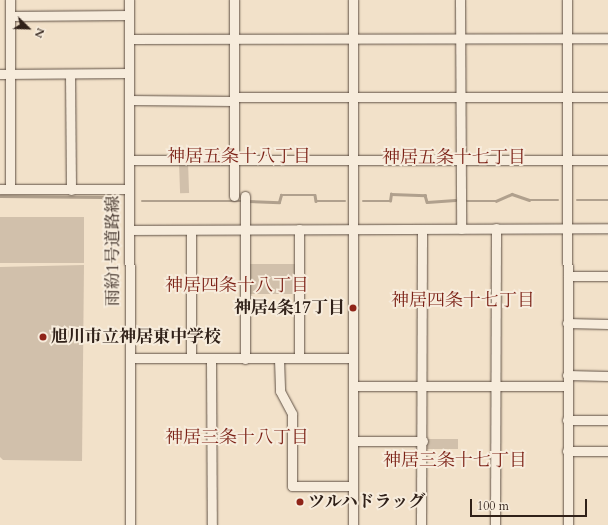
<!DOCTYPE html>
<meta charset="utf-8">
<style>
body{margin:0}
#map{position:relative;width:608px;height:525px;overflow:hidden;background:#f2e1c9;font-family:Cardo,"Noto Serif JP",serif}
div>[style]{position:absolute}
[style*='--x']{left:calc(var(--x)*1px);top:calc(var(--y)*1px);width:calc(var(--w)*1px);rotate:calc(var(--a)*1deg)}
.green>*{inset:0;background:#d1c0ab;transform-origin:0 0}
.stream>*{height:2.5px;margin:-1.25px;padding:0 1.25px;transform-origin:1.25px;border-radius:1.25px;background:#b0a08d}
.roads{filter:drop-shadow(0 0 1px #605145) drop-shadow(0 0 1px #605145)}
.minor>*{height:9px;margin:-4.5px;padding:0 4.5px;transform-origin:4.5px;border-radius:4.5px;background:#f7ecdc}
.dots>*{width:11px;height:11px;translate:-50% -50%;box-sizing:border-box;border:2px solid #f7ecdc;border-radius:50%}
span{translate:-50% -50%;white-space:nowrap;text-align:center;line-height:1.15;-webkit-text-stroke:4px #f7ecdc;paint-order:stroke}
.street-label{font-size:17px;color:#302119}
.poi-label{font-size:17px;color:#302119;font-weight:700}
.right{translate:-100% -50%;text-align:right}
.left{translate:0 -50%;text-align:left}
.neighbourhood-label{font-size:18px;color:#7a1f14}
.north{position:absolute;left:8px;top:8px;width:40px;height:40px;-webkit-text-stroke:3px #f7ecdc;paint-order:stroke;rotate:113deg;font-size:11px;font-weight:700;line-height:16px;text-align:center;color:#302119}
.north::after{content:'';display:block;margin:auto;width:14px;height:18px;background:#302119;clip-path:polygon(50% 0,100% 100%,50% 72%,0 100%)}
.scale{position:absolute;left:470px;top:499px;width:117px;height:18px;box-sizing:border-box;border:2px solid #302119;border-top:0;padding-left:5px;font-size:12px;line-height:14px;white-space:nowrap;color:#302119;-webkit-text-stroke:3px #f7ecdc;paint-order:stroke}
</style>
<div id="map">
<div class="green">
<div style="left:188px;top:162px;width:31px;height:9px;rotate:88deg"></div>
<div style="left:84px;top:217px;width:46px;height:84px;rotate:90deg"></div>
<div style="left:249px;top:264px;width:46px;height:30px"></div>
<div style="clip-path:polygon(84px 265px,82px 461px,3px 460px,0 457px,0 267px)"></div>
<div style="left:427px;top:439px;width:31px;height:10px"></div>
</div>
<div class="stream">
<div style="--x:0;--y:196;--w:102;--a:0.6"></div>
<div style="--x:102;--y:197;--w:9;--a:41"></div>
<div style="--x:109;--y:203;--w:8;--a:0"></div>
<div style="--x:577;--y:200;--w:31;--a:0"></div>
<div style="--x:142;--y:201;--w:100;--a:0"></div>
<div style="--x:247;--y:201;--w:32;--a:2"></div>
<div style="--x:279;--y:202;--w:7;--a:-74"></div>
<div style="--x:281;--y:195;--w:34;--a:0"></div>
<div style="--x:315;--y:195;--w:6;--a:81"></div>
<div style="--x:316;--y:201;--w:29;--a:0"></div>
<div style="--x:363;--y:201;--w:27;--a:0"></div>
<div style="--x:390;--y:201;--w:7;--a:-82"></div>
<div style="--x:391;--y:194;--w:34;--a:2"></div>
<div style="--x:425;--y:195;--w:7;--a:74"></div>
<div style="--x:427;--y:202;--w:28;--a:-4"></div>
<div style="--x:467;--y:201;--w:29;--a:0"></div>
<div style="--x:496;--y:201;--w:17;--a:-24"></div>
<div style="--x:512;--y:194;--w:18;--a:19"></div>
<div style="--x:529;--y:200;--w:29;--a:0"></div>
</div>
<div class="roads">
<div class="minor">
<div style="--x:10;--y:0;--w:189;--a:90"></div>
<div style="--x:129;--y:0;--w:525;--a:89.89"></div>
<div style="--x:234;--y:0;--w:196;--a:90"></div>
<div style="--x:353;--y:0;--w:525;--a:90"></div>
<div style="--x:460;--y:0;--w:229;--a:89.7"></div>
<div style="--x:567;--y:0;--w:525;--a:89.89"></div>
<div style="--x:10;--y:16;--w:119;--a:-0.5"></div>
<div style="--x:129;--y:39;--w:479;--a:-0.1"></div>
<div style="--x:0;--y:74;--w:129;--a:-0.4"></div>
<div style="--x:70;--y:74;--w:116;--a:89.5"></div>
<div style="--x:234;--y:97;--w:374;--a:0"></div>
<div style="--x:129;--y:100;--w:104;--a:0.6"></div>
<div style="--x:129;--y:160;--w:479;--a:0"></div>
<div style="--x:0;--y:189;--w:129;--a:0"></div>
<div style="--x:129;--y:230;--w:479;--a:-0.2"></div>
<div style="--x:191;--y:230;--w:128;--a:90"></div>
<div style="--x:568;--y:276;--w:40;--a:0"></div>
<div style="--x:567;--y:323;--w:41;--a:1.4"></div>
<div style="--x:130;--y:358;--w:223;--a:0"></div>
<div style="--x:299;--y:358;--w:129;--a:-90"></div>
<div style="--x:211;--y:359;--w:166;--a:89.7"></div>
<div style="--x:245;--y:359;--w:163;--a:-90"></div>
<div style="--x:279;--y:359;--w:32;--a:88"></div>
<div style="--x:280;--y:391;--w:26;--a:62"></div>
<div style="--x:292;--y:414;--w:72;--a:90"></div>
<div style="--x:292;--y:486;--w:61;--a:0"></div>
<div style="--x:567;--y:375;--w:41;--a:1.4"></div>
<div style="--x:353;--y:386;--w:214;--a:0"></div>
<div style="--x:567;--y:420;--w:41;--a:0"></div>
<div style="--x:353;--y:441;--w:70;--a:0"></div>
<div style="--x:567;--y:451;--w:41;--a:0"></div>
<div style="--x:421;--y:525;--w:296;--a:-89.8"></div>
<div style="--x:495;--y:525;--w:297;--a:-89.8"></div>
</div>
</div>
<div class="dots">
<div style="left:353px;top:308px;background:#8f2418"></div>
<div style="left:43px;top:337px;background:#8f2418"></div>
<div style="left:300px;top:502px;background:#8f2418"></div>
</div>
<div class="street-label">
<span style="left:113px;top:251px;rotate:-90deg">雨紛1号道路線</span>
</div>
<div class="poi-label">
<span class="right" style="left:345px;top:308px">神居4条17丁目</span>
<span class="left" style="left:51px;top:337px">旭川市立神居東中学校</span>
<span class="left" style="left:308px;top:502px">ツルハドラッグ</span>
</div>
<div class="neighbourhood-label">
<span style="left:239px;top:157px">神居五条十八丁目</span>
<span style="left:454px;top:158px">神居五条十七丁目</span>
<span style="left:237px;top:286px">神居四条十八丁目</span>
<span style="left:463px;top:301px">神居四条十七丁目</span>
<span style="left:237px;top:438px">神居三条十八丁目</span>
<span style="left:455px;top:461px">神居三条十七丁目</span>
</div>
<div class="north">N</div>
<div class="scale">100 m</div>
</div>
